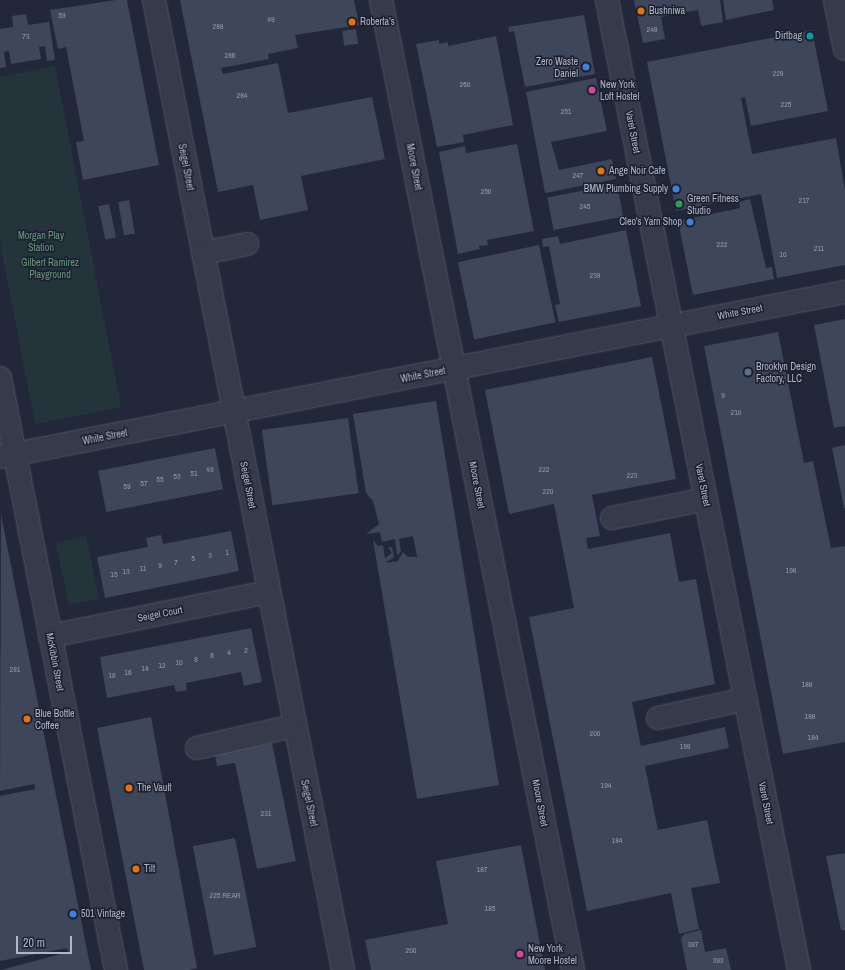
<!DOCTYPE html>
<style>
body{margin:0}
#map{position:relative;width:845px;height:970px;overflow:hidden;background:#22283a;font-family:"Archivo Narrow",sans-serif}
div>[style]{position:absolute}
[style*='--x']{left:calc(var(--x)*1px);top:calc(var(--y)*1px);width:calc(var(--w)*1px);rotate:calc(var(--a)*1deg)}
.green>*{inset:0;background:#24343b;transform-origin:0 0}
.building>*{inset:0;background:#3e4659;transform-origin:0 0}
.roads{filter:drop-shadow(0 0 1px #515565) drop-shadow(0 0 1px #515565)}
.minor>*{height:22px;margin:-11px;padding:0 11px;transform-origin:11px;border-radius:11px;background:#363b4a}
.dots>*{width:11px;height:11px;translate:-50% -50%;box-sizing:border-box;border:2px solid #1b202f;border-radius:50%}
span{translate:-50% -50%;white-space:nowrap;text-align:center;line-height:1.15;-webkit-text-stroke:3px #1b202f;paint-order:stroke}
.number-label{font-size:8px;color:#9499ab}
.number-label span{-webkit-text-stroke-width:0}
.poi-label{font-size:10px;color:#b1b5c6}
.left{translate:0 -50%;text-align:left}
.right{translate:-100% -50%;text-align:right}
.street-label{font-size:10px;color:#b1b5c6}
.park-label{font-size:10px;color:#68977b}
.scale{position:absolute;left:16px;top:936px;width:56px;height:18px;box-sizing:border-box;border:2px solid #b1b5c6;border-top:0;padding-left:5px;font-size:12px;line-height:14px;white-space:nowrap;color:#b1b5c6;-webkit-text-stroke:3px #1b202f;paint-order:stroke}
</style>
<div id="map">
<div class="green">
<div style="clip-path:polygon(55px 66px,121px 407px,35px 424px,0 242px,0 77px)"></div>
<div style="left:86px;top:536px;width:64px;height:31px;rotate:78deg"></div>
</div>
<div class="building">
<div style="clip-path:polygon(116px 0,127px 0,159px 165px,83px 180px,76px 142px,84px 141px,66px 47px,58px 49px,50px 10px)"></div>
<div style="clip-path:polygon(180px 0,354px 0,359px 25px,295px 35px,298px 48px,268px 54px,269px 59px,221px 68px,223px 74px,278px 63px,288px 113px,372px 97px,385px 159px,301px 176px,308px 210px,260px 220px,253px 185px,218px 192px)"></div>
<div style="clip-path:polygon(634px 0,720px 0,723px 22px,701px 26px,698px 10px,661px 17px,665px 39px,643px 43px)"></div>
<div style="clip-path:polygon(723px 0,772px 0,774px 10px,726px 20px)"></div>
<div style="clip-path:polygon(26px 14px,28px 25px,49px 22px,55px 60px,47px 61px,45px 46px,39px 47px,41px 59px,11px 64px,9px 51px,4px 52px,6px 67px,0 68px,0 29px,13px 27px,12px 16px)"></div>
<div style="clip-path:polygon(584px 15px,595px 74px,525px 87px,514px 31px,509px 32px,508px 27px)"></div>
<div style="left:356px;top:29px;width:15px;height:14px;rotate:82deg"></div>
<div style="clip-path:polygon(812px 30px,828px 111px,751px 126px,745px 97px,741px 98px,752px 154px,836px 138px,845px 190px,845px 265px,777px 278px,761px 194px,676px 211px,647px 62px)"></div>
<div style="clip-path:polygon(496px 36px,513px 125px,463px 135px,464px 142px,437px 147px,416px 44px,439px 40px,439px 44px,448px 42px,448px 46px)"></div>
<div style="clip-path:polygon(596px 78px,607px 131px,551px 142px,559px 170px,612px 159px,616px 179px,545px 193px,526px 92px)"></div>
<div style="clip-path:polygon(517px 144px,534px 231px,487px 240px,488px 245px,479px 246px,480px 249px,458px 254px,439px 152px,465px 146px,466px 153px)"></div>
<div style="left:617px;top:184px;width:33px;height:71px;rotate:79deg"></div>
<div style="clip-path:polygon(750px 199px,766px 268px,772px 267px,774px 279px,693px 295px,678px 221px,740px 208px,739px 202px)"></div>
<div style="left:129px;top:200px;width:34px;height:11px;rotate:80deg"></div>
<div style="left:109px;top:204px;width:34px;height:11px;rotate:78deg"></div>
<div style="clip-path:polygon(626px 230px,641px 306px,559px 322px,555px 305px,560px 304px,549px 246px,543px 247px,542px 239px,558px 236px,560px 244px)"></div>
<div style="left:539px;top:245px;width:79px;height:83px;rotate:78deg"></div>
<div style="clip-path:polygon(845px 319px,845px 426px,834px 428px,814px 325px)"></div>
<div style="clip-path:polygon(778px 332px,804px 463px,813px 461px,831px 548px,845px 546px,845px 742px,783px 754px,704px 346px)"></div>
<div style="clip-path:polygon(652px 357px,676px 479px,592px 495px,600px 536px,586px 538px,588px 549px,670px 533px,679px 582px,696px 579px,715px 684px,632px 702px,641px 746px,725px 727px,729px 748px,645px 766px,658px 830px,707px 820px,720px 883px,691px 888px,699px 929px,679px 934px,671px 893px,587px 911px,529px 617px,574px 608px,554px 504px,509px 514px,485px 390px)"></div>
<div style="clip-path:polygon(436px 401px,499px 785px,417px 799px,373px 540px,378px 546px,383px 545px,385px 558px,392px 553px,388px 548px,392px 547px,394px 557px,385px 563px,398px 561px,403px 552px,408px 557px,417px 557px,413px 536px,399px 539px,401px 552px,397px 555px,395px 539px,382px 542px,380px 532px,366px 534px,379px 524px,373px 501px,366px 493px,353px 414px)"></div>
<div style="left:348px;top:418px;width:76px;height:87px;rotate:82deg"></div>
<div style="clip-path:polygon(845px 445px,845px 508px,844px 508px,832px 448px)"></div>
<div style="left:215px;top:448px;width:42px;height:119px;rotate:79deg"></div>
<div style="clip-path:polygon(1px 514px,53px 780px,91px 970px,1px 970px,68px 952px,67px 948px,0 961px,0 796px,35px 789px,34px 784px,0 791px)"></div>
<div style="clip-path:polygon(231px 531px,239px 571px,105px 598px,97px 557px,148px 547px,146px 538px,161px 535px,163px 544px)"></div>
<div style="clip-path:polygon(251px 628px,262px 682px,244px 686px,241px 672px,186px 683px,187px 690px,176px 692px,174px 685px,107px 698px,100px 657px)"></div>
<div style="clip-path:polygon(151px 717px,197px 968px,188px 970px,144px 970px,97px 728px)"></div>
<div style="clip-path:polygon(272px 743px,296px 861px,257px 869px,235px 763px,217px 766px,215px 755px)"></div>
<div style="left:235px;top:838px;width:111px;height:43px;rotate:79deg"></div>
<div style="clip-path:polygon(521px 845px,545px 970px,371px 970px,365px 940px,448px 924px,436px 861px)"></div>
<div style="clip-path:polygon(845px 853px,845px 930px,841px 930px,826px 856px)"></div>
<div style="clip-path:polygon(701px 930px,705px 952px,726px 948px,731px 970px,687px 970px,681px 939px,684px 934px)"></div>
</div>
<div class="roads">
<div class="minor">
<div style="--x:154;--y:0;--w:988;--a:78.97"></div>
<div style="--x:381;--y:0;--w:989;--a:78.8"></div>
<div style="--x:607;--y:0;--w:989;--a:78.8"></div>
<div style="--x:835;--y:0;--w:50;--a:78.5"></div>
<div style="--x:203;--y:253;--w:45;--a:-11.6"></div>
<div style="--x:0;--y:378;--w:603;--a:78.91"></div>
<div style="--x:0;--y:457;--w:861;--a:-11.05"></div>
<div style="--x:612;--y:518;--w:96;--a:-11.4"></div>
<div style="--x:50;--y:636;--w:223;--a:-11.4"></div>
<div style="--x:658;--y:718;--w:90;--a:-12.2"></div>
<div style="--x:197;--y:748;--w:98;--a:-12.9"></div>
</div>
</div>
<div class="dots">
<div style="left:641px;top:11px;background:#e8710a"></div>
<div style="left:352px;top:22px;background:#e8710a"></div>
<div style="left:810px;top:36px;background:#0f9aa8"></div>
<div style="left:586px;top:67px;background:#3f7fe0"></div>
<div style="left:592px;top:90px;background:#d1479c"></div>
<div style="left:601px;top:171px;background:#e8710a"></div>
<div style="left:676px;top:189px;background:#3f7fe0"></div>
<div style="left:679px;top:204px;background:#2e9e5b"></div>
<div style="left:690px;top:222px;background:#3f7fe0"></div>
<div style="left:748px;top:372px;background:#5c6f8a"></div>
<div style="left:27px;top:719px;background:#e8710a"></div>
<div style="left:129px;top:788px;background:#e8710a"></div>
<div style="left:136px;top:869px;background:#e8710a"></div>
<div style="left:73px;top:914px;background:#3f7fe0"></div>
<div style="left:520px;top:954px;background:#d1479c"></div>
</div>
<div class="number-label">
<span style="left:62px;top:16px">59</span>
<span style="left:271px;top:20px">49</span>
<span style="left:218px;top:27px">288</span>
<span style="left:652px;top:30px">248</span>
<span style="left:26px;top:37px">73</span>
<span style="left:230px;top:56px">286</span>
<span style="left:778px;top:74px">229</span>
<span style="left:465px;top:85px">260</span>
<span style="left:242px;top:96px">284</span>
<span style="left:786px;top:105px">225</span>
<span style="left:566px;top:112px">251</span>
<span style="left:578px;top:176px">247</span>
<span style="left:486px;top:192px">250</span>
<span style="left:804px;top:201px">217</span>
<span style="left:585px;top:207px">245</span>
<span style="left:722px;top:245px">222</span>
<span style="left:819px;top:249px">211</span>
<span style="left:783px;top:255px">10</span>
<span style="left:595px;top:276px">239</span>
<span style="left:723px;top:396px">9</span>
<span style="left:736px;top:413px">210</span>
<span style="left:210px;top:470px">49</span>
<span style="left:544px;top:470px">222</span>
<span style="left:194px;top:474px">51</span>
<span style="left:632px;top:476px">223</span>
<span style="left:177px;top:477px">53</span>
<span style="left:160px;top:480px">55</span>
<span style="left:144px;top:484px">57</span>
<span style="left:127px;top:487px">59</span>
<span style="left:548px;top:492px">220</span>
<span style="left:227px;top:553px">1</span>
<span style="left:210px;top:556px">3</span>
<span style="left:193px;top:559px">5</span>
<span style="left:176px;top:563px">7</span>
<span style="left:160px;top:566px">9</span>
<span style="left:143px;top:569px">11</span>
<span style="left:791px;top:571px">198</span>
<span style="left:126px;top:572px">13</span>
<span style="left:114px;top:575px">15</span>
<span style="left:246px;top:651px">2</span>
<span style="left:229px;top:653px">4</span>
<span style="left:212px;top:656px">6</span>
<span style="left:196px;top:660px">8</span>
<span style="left:179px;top:663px">10</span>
<span style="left:162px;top:666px">12</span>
<span style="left:145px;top:669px">14</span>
<span style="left:15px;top:670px">281</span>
<span style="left:128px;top:673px">16</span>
<span style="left:112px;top:676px">18</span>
<span style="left:807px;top:685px">188</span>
<span style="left:810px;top:717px">186</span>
<span style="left:595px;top:734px">200</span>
<span style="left:813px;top:738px">184</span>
<span style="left:685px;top:747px">199</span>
<span style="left:606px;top:786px">194</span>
<span style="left:266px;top:814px">231</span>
<span style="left:617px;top:841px">184</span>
<span style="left:482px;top:870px">187</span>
<span style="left:225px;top:896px">225 REAR</span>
<span style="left:490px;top:909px">185</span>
<span style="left:693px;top:945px">387</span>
<span style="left:411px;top:951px">200</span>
<span style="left:718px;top:961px">393</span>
</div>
<div class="poi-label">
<span class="left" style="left:649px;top:11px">Bushniwa</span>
<span class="left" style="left:360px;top:22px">Roberta's</span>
<span class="right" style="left:802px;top:36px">Dirtbag</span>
<span class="right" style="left:578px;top:67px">Zero Waste<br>Daniel</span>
<span class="left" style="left:600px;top:90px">New York<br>Loft Hostel</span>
<span class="left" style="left:609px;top:171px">Ange Noir Cafe</span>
<span class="right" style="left:668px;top:189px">BMW Plumbing Supply</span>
<span class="left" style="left:687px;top:204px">Green Fitness<br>Studio</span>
<span class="right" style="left:682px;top:222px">Cleo's Yarn Shop</span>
<span class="left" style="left:756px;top:372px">Brooklyn Design<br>Factory, LLC</span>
<span class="left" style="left:35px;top:719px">Blue Bottle<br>Coffee</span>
<span class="left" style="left:137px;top:788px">The Vault</span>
<span class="left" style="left:144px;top:869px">Tilt</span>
<span class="left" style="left:81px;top:914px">501 Vintage</span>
<span class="left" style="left:528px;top:954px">New York<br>Moore Hostel</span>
</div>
<div class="street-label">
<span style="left:633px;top:132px;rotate:79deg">Varet Street</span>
<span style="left:186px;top:167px;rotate:79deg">Seigel Street</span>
<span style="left:414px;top:167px;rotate:79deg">Moore Street</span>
<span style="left:740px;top:312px;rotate:-11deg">White Street</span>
<span style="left:423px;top:375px;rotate:-11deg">White Street</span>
<span style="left:105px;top:437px;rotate:-11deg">White Street</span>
<span style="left:248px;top:485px;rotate:79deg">Seigel Street</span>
<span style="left:477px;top:485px;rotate:79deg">Moore Street</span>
<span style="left:703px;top:485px;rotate:79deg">Varet Street</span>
<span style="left:160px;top:614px;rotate:-11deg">Seigel Court</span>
<span style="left:55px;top:662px;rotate:79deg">McKibbin Street</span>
<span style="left:309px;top:803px;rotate:78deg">Seigel Street</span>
<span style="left:540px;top:803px;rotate:79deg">Moore Street</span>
<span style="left:766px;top:803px;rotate:79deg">Varet Street</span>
</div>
<div class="park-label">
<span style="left:41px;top:241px">Morgan Play<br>Station</span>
<span style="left:50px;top:268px">Gilbert Ramirez<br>Playground</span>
</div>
<div class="scale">20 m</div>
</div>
